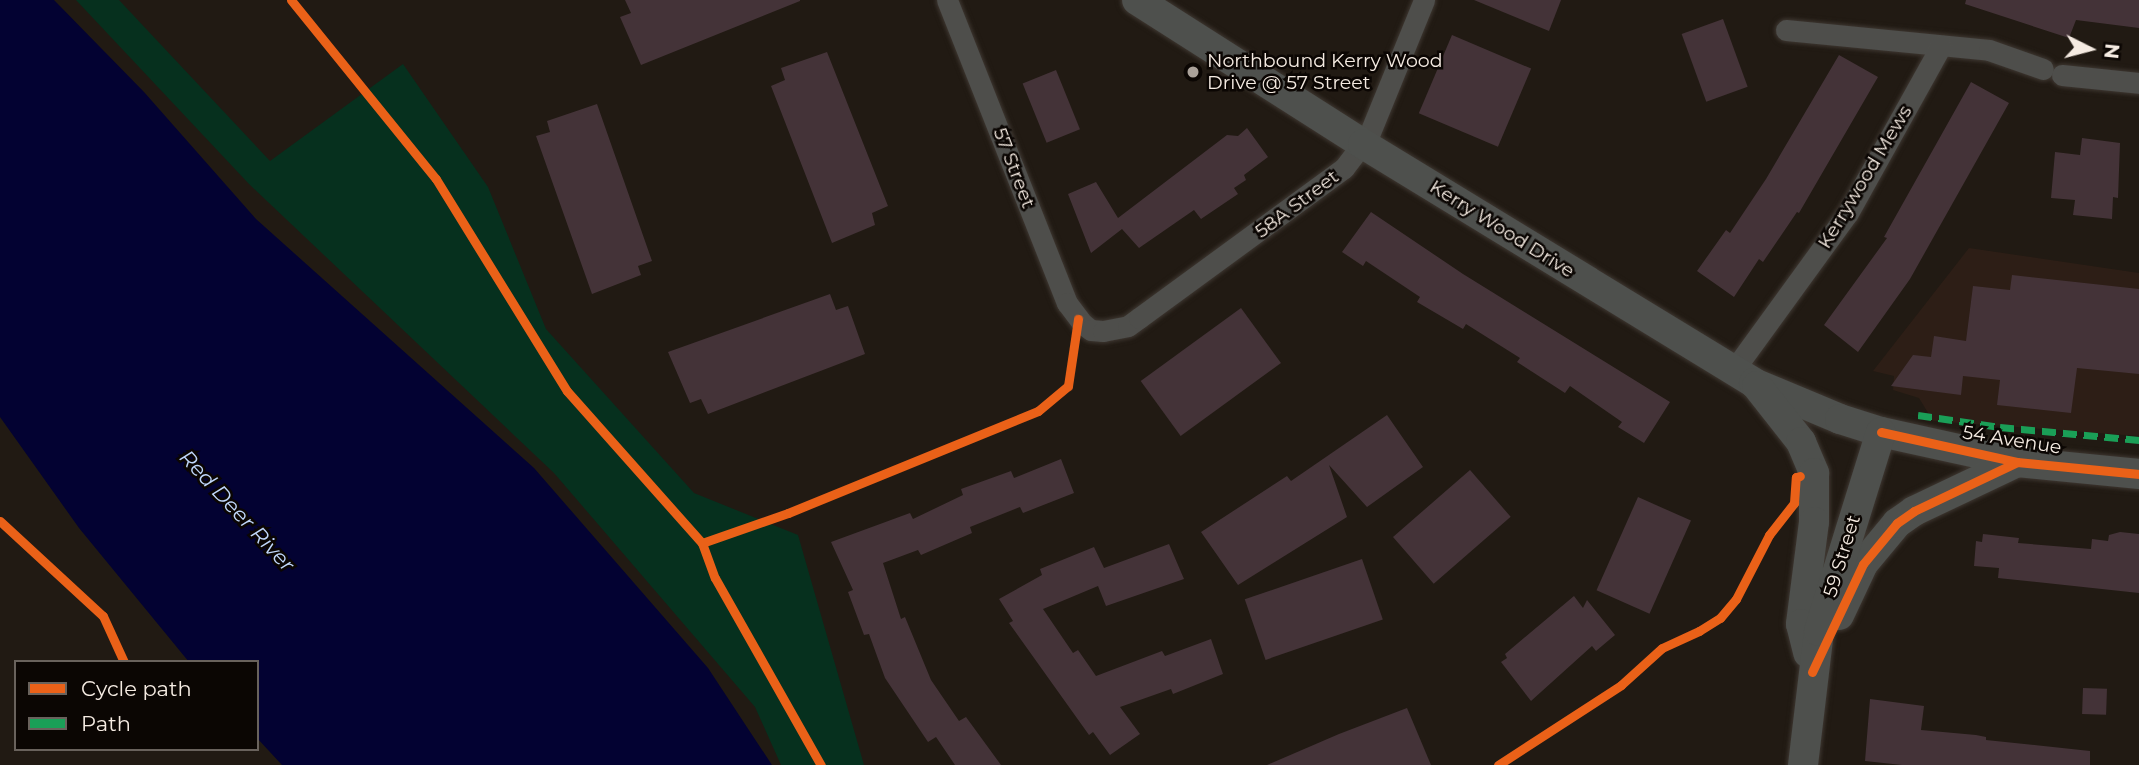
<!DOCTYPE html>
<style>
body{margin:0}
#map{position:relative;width:2139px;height:765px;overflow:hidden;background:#211a13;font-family:Montserrat,sans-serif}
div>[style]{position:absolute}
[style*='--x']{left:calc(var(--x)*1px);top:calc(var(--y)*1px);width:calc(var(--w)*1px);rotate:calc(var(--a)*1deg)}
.commercial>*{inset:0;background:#2d1e16}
.green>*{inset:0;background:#06301e}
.water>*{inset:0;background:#030232}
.building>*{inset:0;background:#443338;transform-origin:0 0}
.roads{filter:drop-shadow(0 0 2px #3e3731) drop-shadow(0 0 2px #3e3731)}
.street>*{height:21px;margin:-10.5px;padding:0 10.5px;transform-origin:10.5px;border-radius:10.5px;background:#4e4e4b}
.secondary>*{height:30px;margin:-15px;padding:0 15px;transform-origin:15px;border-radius:15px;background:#4e504d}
.quiet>*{height:7px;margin-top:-3.5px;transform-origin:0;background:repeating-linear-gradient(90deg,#1a9f57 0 14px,transparent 0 21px)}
.cycleway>*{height:9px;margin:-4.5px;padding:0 4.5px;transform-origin:4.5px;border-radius:4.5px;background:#ea6118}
.dots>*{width:19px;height:19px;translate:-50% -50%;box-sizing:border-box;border:4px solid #0b0603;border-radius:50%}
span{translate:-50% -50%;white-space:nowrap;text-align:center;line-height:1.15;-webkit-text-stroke:5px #0b0603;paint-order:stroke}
.poi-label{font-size:19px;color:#f5ebe2}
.left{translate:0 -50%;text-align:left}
.street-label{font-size:19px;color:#f5ebe2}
.water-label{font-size:21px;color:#c0d7fb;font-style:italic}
.legend{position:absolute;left:14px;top:660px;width:245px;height:91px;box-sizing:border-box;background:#0b0603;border:2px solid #69625c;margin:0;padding:9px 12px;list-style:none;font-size:21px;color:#f5ebe2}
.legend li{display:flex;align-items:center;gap:14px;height:35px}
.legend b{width:35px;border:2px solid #69625c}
.north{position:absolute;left:2055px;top:14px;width:70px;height:70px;-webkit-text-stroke:5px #0b0603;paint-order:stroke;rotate:96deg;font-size:19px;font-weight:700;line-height:28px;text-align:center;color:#f5ebe2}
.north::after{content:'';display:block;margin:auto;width:24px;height:32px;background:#f5ebe2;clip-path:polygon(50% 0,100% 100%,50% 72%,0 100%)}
</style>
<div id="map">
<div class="commercial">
<div style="clip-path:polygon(1969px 248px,2139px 273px,2139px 436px,1933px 421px,1919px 398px,1893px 390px,1894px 376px,1873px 371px)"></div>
</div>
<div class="green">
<div style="clip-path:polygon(76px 0,119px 0,270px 161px,403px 64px,488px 187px,546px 329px,694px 493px,798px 535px,864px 765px,781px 765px,755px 707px,554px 473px,249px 184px)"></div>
</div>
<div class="water">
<div style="clip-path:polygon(0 0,54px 0,144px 92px,256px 219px,534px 468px,708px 668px,772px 765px,282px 765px,257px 738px,257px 662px,189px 662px,79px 528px,0 417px)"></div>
</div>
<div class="building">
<div style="clip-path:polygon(625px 0,800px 0,800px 1px,641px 65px,620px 17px,631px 13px)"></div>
<div style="clip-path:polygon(1474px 0,1561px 0,1549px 31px)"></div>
<div style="clip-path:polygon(1966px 0,2139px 0,2139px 28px,2076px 20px,2069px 38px,1965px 4px)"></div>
<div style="left:1723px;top:19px;width:72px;height:44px;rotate:70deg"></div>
<div style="left:1452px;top:35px;width:86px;height:85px;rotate:23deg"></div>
<div style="clip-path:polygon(827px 52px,888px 206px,872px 213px,875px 225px,832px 243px,771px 86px,785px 80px,781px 68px)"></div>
<div style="clip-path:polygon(1839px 55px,1878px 77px,1799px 213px,1797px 212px,1763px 262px,1759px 259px,1734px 297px,1697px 271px,1726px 230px,1730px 233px,1766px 179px)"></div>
<div style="left:1056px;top:70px;width:64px;height:36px;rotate:68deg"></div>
<div style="clip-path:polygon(1971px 82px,2009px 103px,1910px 279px,1858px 352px,1824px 325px,1887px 238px,1884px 237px)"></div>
<div style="clip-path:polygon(597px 104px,652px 261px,638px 266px,641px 275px,592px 294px,536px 136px,550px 132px,547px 121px)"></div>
<div style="clip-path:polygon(1247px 128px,1268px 157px,1244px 175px,1246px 180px,1234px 188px,1238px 194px,1201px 219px,1194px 210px,1139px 248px,1122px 229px,1091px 253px,1068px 194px,1096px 182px,1118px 218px,1227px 135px,1238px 136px)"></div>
<div style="clip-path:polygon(2082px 138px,2120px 143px,2118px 198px,2113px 197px,2112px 219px,2073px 215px,2075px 200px,2051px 198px,2055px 152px,2080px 155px)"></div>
<div style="clip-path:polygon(1371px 212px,1463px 274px,1670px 402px,1644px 443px,1618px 427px,1622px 422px,1570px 386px,1565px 393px,1517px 362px,1520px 358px,1466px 324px,1463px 329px,1417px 302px,1420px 297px,1366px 261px,1363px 266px,1342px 252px)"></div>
<div style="clip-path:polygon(2012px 275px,2139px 289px,2139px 374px,2077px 368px,2071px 413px,1997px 405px,2000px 380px,1963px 376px,1961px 395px,1891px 386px,1913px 355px,1931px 357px,1934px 336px,1966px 341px,1973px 286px,2010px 290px)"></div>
<div style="clip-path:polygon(830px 294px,836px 310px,848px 306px,865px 354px,708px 414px,701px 399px,690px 403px,668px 352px)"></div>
<div style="left:1241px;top:308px;width:68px;height:124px;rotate:54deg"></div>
<div style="clip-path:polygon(1387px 415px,1423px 467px,1367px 507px,1329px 465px,1347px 517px,1238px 585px,1201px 532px,1287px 476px,1291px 481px)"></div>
<div style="clip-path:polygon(1061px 459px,1074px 493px,1023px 513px,1020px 507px,970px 527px,972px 533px,921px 555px,918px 550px,883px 563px,901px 619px,905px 617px,931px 680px,959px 721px,966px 717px,1001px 765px,955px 765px,936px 737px,928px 742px,885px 678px,869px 634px,864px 635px,848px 592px,853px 590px,831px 542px,910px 513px,913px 519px,963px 495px,961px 489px,1011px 471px,1014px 478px)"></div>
<div style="left:1470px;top:470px;width:62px;height:102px;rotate:49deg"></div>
<div style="left:1638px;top:497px;width:58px;height:102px;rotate:24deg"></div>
<div style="clip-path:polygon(2120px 532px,2139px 534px,2139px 593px,1998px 578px,1999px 568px,1974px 566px,1976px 541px,1982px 542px,1983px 534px,2019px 538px,2018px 543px,2091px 549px,2092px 539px,2108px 541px,2109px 535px)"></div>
<div style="clip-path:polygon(1169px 544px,1184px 579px,1106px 606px,1098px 586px,1043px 609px,1073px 653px,1078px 650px,1096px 676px,1162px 651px,1165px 656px,1211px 639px,1223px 674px,1173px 694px,1171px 689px,1120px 707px,1140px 734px,1110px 755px,1093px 732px,1089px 735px,1009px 623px,1013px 621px,999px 599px,1042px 575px,1040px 569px,1094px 547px,1104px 568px)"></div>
<div style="left:1362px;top:559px;width:64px;height:124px;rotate:71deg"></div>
<div style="clip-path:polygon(1574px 596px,1583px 608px,1587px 600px,1615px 635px,1596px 651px,1592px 646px,1531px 701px,1501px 662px,1507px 658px,1505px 654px)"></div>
<div style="left:2083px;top:688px;width:24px;height:26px;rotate:2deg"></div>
<div style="clip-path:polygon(1870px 699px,1924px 706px,1921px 730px,1976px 735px,1986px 737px,1986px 740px,2090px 751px,2090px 765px,1902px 765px,1865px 761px)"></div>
<div style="clip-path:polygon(1407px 708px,1431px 765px,1267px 765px,1339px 734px)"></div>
</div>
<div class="roads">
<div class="street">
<div style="--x:947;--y:0;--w:326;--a:68.4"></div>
<div style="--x:1067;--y:303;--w:26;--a:53"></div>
<div style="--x:1083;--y:324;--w:10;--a:37"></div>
<div style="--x:1091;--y:330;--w:12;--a:5"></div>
<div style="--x:1103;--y:331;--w:25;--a:-11"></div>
<div style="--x:1128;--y:326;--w:14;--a:-36"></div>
<div style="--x:1139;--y:318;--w:254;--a:-36.2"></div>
<div style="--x:1344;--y:168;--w:41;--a:-52.9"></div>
<div style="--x:1369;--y:135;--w:146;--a:-67.8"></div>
<div style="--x:1786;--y:30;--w:204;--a:5.6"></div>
<div style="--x:1989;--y:50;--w:57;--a:19.4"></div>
<div style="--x:2062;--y:75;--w:77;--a:5.9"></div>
<div style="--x:1733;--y:371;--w:195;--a:-54"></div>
<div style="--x:1848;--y:213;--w:191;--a:-60.9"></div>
</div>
<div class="secondary">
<div style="--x:1137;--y:0;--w:268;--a:32.5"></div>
<div style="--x:1363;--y:144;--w:458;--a:31.4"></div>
<div style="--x:1754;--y:383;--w:93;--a:22.7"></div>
<div style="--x:1840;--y:419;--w:43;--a:17.6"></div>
<div style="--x:1881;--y:432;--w:139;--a:12.4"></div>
<div style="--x:2017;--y:462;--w:123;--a:5.6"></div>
<div style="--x:1757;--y:386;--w:71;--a:51.8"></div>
<div style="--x:1801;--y:442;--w:34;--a:67"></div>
<div style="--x:1814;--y:473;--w:49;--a:90"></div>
<div style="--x:1814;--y:522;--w:103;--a:97.3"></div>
<div style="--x:1801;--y:624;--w:30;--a:76"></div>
<div style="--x:1839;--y:615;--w:56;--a:-64.8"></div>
<div style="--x:1863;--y:564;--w:53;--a:-50.3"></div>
<div style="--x:1897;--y:523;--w:21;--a:-35"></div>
<div style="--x:1914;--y:511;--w:114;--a:-25.4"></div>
<div style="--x:1803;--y:765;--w:135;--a:-83.2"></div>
<div style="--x:1819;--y:631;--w:208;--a:-72.7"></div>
</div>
</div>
<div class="quiet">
<div style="--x:1918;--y:415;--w:83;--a:8.3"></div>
<div style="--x:2000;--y:427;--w:140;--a:5.3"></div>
</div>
<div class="cycleway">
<div style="--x:291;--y:0;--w:230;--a:51"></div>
<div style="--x:436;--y:179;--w:249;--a:58.3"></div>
<div style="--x:567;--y:391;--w:203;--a:48.4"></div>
<div style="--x:702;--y:543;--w:37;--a:70"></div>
<div style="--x:715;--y:578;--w:215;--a:60.5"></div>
<div style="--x:1881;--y:432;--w:139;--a:12.4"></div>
<div style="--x:2017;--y:462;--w:123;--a:5.6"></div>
<div style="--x:0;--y:521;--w:140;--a:42.7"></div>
<div style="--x:103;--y:616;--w:51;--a:65.5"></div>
<div style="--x:702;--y:543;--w:91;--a:-19.2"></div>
<div style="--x:788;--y:513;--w:270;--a:-22.2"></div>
<div style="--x:1038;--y:411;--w:39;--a:-40"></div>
<div style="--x:1068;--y:386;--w:68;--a:-81.5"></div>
<div style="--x:1812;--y:672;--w:119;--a:-64.7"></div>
<div style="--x:1863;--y:564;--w:53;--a:-50.3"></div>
<div style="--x:1897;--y:523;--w:21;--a:-35"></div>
<div style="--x:1914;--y:511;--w:114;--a:-25.4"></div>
<div style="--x:1498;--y:765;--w:147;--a:-33"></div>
<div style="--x:1621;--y:685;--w:55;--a:-42.1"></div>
<div style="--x:1662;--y:648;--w:41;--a:-24.7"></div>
<div style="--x:1699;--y:631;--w:25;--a:-32"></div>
<div style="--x:1720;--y:618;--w:25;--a:-50"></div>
<div style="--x:1736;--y:599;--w:72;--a:-62.7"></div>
<div style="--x:1769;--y:535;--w:41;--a:-52"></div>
<div style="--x:1794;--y:503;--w:26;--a:-86"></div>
<div style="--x:1796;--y:477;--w:4;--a:-14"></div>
</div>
<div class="dots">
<div style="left:1193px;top:72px;background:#aba29a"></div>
</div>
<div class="poi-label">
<span class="left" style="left:1207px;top:72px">Northbound Kerry Wood<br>Drive @ 57 Street</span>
</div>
<div class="street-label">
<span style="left:1014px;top:168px;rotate:69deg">57 Street</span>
<span style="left:1865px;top:177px;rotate:-59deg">Kerrywood Mews</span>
<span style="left:1297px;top:204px;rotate:-37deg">58A Street</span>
<span style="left:1502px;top:229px;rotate:32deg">Kerry Wood Drive</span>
<span style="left:2012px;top:440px;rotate:9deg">54 Avenue</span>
<span style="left:1842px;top:556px;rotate:-73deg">59 Street</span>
</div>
<div class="water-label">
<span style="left:237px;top:511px;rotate:47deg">Red Deer River</span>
</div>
<ul class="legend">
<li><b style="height:9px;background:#ea6118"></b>Cycle path</li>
<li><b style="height:9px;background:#1a9f57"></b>Path</li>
</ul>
<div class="north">N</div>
</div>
